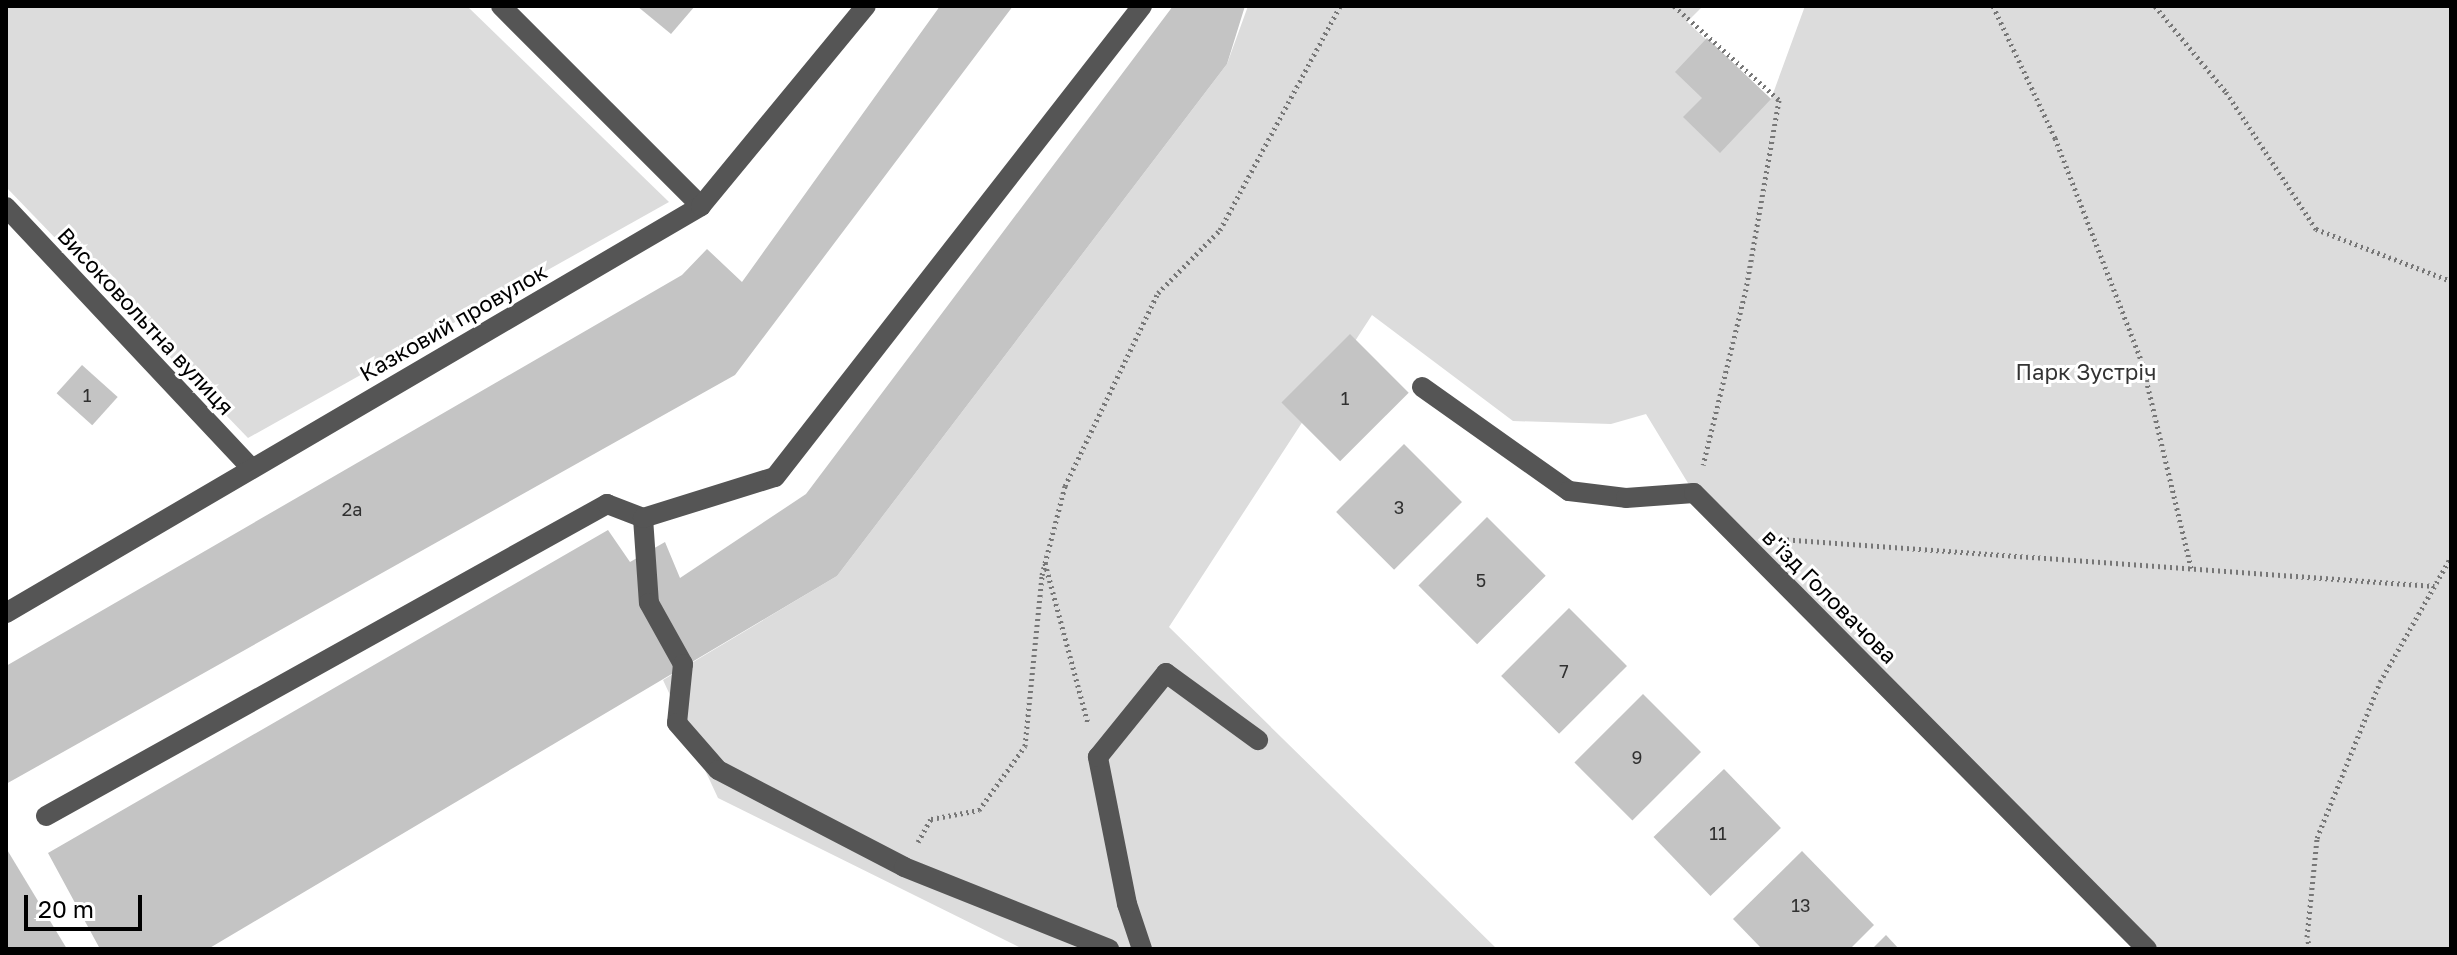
<!DOCTYPE html>
<meta charset="utf-8">
<style>
body{margin:0}
#map{position:relative;width:2457px;height:955px;overflow:hidden;background:#fff;font-family:"Golos Text",sans-serif}
div>[style]{position:absolute}
[style*='--x']{left:calc(var(--x)*1px);top:calc(var(--y)*1px);width:calc(var(--w)*1px);rotate:calc(var(--a)*1deg)}
.green>*{inset:0;background:#dcdcdc}
.building>*{inset:0;background:#c4c4c4;transform-origin:0 0}
.path>*{height:5px;margin-top:-2.5px;transform-origin:0;background:repeating-linear-gradient(90deg,#777 0 2px,transparent 0 6px)}
.minor>*{height:20px;margin:-10px;padding:0 10px;transform-origin:10px;border-radius:10px;background:#555}
span{translate:-50% -50%;white-space:nowrap;text-align:center;line-height:1.15;-webkit-text-stroke:6px #fff;paint-order:stroke}
.number-label{font-size:18px;color:#313131}
.number-label span{-webkit-text-stroke-width:0}
.street-label{font-size:22px;color:#000}
.park-label{font-size:22px;color:#333}
.frame{position:absolute;inset:0;border:8px solid #000;pointer-events:none}
.scale{position:absolute;left:24px;top:895px;width:118px;height:36px;box-sizing:border-box;border:4px solid #000;border-top:0;padding-left:10px;font-size:24px;line-height:28px;white-space:nowrap;color:#000;-webkit-text-stroke:6px #fff;paint-order:stroke}
</style>
<div id="map">
<div class="green">
<div style="clip-path:polygon(6px 6px,467px 6px,669px 202px,248px 438px,6px 187px)"></div>
<div style="clip-path:polygon(1248px 6px,1703px 6px,1687px 22px,1771px 99px,1805px 6px,2451px 6px,2451px 949px,2147px 949px,1694px 493px,1646px 414px,1611px 424px,1513px 421px,1372px 315px,1169px 627px,1497px 949px,1023px 949px,718px 798px,663px 680px,837px 576px,1227px 64px)"></div>
</div>
<div class="building">
<div style="clip-path:polygon(637px 6px,695px 6px,671px 34px)"></div>
<div style="clip-path:polygon(940px 6px,1013px 6px,735px 375px,6px 784px,6px 666px,682px 275px,707px 249px,742px 282px)"></div>
<div style="clip-path:polygon(1173px 6px,1245px 6px,1227px 64px,837px 576px,208px 949px,100px 949px,48px 853px,608px 530px,630px 562px,665px 542px,680px 578px,806px 494px)"></div>
<div style="clip-path:polygon(1707px 38px,1771px 99px,1720px 153px,1683px 117px,1702px 98px,1675px 72px)"></div>
<div style="left:1350px;top:334px;width:83px;height:97px;rotate:45deg"></div>
<div style="left:82px;top:365px;width:48px;height:38px;rotate:42deg"></div>
<div style="left:1404px;top:444px;width:82px;height:96px;rotate:45deg"></div>
<div style="left:1487px;top:517px;width:83px;height:97px;rotate:45deg"></div>
<div style="left:1569px;top:608px;width:82px;height:96px;rotate:45deg"></div>
<div style="left:1643px;top:694px;width:82px;height:97px;rotate:45deg"></div>
<div style="left:1724px;top:769px;width:82px;height:98px;rotate:46deg"></div>
<div style="clip-path:polygon(6px 848px,67px 949px,6px 949px)"></div>
<div style="clip-path:polygon(1802px 851px,1874px 925px,1850px 949px,1762px 949px,1733px 919px)"></div>
<div style="clip-path:polygon(1886px 935px,1899px 949px,1872px 949px)"></div>
</div>
<div class="path">
<div style="--x:1674;--y:6;--w:141;--a:41.8"></div>
<div style="--x:1779;--y:100;--w:192;--a:99.9"></div>
<div style="--x:1746;--y:289;--w:181;--a:103.7"></div>
<div style="--x:1993;--y:6;--w:146;--a:64.8"></div>
<div style="--x:2055;--y:138;--w:240;--a:68.8"></div>
<div style="--x:2142;--y:362;--w:212;--a:76.6"></div>
<div style="--x:2155;--y:6;--w:112;--a:50.5"></div>
<div style="--x:2226;--y:92;--w:164;--a:56.7"></div>
<div style="--x:2316;--y:229;--w:145;--a:21.1"></div>
<div style="--x:1781;--y:539;--w:655;--a:4.12"></div>
<div style="--x:1045;--y:563;--w:166;--a:75"></div>
<div style="--x:918;--y:842;--w:26;--a:-61"></div>
<div style="--x:931;--y:819;--w:49;--a:-10.6"></div>
<div style="--x:979;--y:810;--w:79;--a:-54.3"></div>
<div style="--x:1025;--y:746;--w:172;--a:-84.3"></div>
<div style="--x:1042;--y:575;--w:92;--a:-75.5"></div>
<div style="--x:1065;--y:486;--w:214;--a:-64.3"></div>
<div style="--x:1158;--y:293;--w:88;--a:-45.5"></div>
<div style="--x:1220;--y:230;--w:254;--a:-61.8"></div>
<div style="--x:2310;--y:949;--w:12;--a:-104"></div>
<div style="--x:2307;--y:937;--w:100;--a:-84.2"></div>
<div style="--x:2317;--y:838;--w:168;--a:-68"></div>
<div style="--x:2380;--y:682;--w:144;--a:-60.4"></div>
</div>
<div class="minor">
<div style="--x:501;--y:6;--w:283;--a:45"></div>
<div style="--x:6;--y:207;--w:358;--a:46.8"></div>
<div style="--x:1422;--y:387;--w:180;--a:35.3"></div>
<div style="--x:1569;--y:491;--w:57;--a:7"></div>
<div style="--x:1626;--y:498;--w:68;--a:-4.2"></div>
<div style="--x:1694;--y:493;--w:643;--a:45.19"></div>
<div style="--x:643;--y:518;--w:85;--a:86"></div>
<div style="--x:649;--y:603;--w:70;--a:60.9"></div>
<div style="--x:683;--y:664;--w:59;--a:95.8"></div>
<div style="--x:677;--y:723;--w:62;--a:48.9"></div>
<div style="--x:718;--y:770;--w:210;--a:27.5"></div>
<div style="--x:904;--y:867;--w:221;--a:21.8"></div>
<div style="--x:6;--y:613;--w:805;--a:-30.35"></div>
<div style="--x:701;--y:206;--w:259;--a:-50.5"></div>
<div style="--x:46;--y:816;--w:642;--a:-29.08"></div>
<div style="--x:607;--y:504;--w:39;--a:21"></div>
<div style="--x:643;--y:518;--w:138;--a:-17.3"></div>
<div style="--x:775;--y:477;--w:597;--a:-52.07"></div>
<div style="--x:1142;--y:949;--w:47;--a:-108.4"></div>
<div style="--x:1127;--y:904;--w:150;--a:-101.2"></div>
<div style="--x:1098;--y:757;--w:108;--a:-51"></div>
<div style="--x:1166;--y:673;--w:114;--a:36.1"></div>
</div>
<div class="number-label">
<span style="left:87px;top:395px">1</span>
<span style="left:1345px;top:398px">1</span>
<span style="left:1399px;top:507px">3</span>
<span style="left:352px;top:509px">2а</span>
<span style="left:1481px;top:580px">5</span>
<span style="left:1564px;top:671px">7</span>
<span style="left:1637px;top:757px">9</span>
<span style="left:1718px;top:833px">11</span>
<span style="left:1801px;top:905px">13</span>
</div>
<div class="street-label">
<span style="left:146px;top:321px;rotate:47deg">Високовольтна вулиця</span>
<span style="left:453px;top:322px;rotate:-30deg">Казковий провулок</span>
<span style="left:1830px;top:596px;rotate:45deg">в'їзд Головачова</span>
</div>
<div class="park-label">
<span style="left:2086px;top:372px">Парк Зустріч</span>
</div>
<div class="frame"></div>
<div class="scale">20 m</div>
</div>
